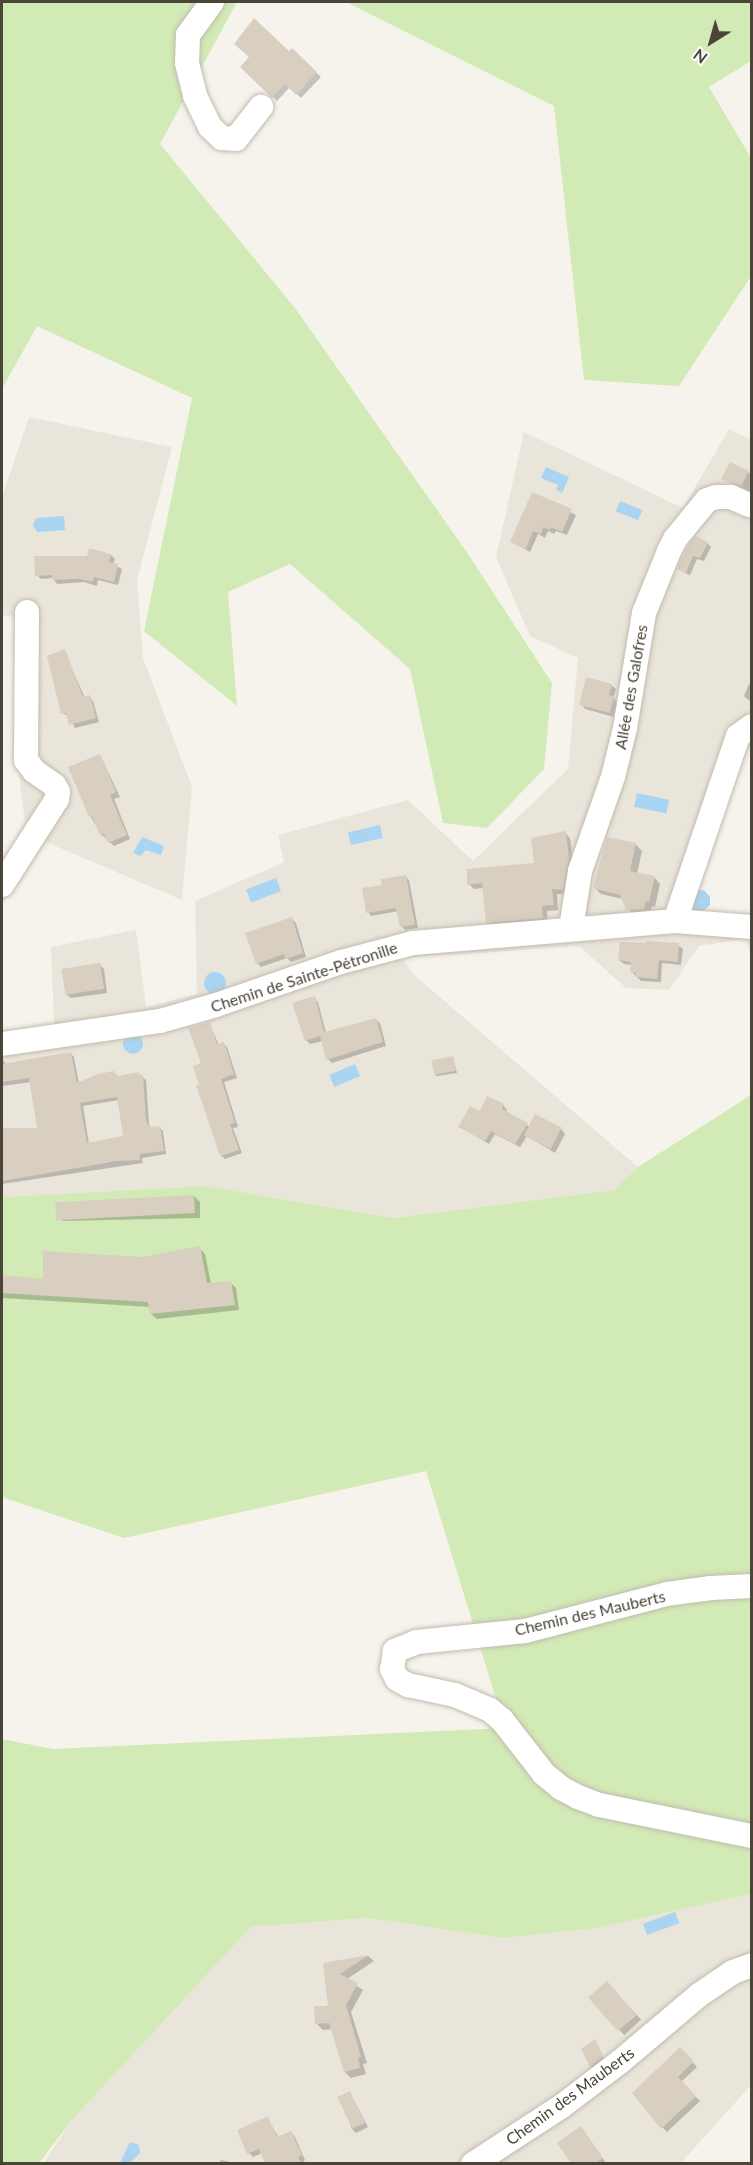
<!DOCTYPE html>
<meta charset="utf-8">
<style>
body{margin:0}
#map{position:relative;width:753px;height:2165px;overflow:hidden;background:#f6f3ec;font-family:Lato,sans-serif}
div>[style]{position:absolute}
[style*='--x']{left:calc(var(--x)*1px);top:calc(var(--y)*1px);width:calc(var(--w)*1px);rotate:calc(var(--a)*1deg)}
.residential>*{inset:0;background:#eae5da}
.green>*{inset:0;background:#d2eab5}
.water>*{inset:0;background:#a9d4f2;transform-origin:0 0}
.round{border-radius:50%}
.shadow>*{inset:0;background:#0003;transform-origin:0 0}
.building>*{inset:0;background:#d8cfc1;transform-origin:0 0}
.roads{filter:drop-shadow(0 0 2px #c2bbae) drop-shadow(0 0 2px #c2bbae)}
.minor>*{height:24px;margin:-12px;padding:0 12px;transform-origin:12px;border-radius:12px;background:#fff}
span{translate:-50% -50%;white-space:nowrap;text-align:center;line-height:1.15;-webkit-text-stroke:4.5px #fff;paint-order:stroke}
.street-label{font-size:16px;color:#4b4439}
.frame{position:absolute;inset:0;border:3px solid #4b4439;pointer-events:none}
.north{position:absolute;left:681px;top:12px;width:60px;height:60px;-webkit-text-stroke:4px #fff;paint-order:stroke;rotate:217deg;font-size:16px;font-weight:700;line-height:24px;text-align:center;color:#4b4439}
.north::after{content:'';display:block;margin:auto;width:21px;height:27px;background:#4b4439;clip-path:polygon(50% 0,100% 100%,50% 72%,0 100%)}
</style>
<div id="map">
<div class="residential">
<div style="clip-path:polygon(29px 417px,172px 447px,137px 580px,143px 658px,192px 787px,182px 900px,46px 842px,2px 904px,2px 869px,25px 825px,19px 773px,19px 618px,2px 615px,2px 497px)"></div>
<div style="clip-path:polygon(729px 429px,751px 440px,751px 744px,730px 782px,681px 913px,751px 917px,751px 956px,746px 939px,699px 946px,669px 990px,626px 988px,579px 946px,403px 958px,413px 974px,638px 1167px,614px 1190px,393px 1218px,206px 1186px,2px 1197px,2px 1032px,54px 1024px,51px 947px,136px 930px,146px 1007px,197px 994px,195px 901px,284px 862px,278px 835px,408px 800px,473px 861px,568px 769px,578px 658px,530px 636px,496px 557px,524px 432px,683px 508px)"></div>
<div style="clip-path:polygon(751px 1894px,751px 2085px,681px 2163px,43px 2164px,72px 2120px,251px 1927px,368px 1918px,503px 1938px,597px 1928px)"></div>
</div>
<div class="green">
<div style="clip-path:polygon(2px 2px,237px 2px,160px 144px,295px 308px,468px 554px,552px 683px,544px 769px,487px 828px,443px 823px,410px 669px,290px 564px,228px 592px,237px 706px,144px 631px,192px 398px,37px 326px,2px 389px)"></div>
<div style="clip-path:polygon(346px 2px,751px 2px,751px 61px,709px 87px,751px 158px,751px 276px,679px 386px,584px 380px,554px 106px)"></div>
<div style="clip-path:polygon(751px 1095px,751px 1894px,597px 1928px,503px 1938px,368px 1918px,251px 1927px,72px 2120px,39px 2163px,2px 2163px,2px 1739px,53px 1749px,505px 1728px,426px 1471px,124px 1538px,2px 1497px,2px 1197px,206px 1186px,393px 1218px,614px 1190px,638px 1167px)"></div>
</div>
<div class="water">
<div style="clip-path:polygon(546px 467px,569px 477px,562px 493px,556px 490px,558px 485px,541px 478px)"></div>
<div style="left:620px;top:501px;width:24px;height:11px;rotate:22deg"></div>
<div style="clip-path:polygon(64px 516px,65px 530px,37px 532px,33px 525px,36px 518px)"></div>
<div style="left:637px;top:793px;width:33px;height:14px;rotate:12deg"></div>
<div style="left:380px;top:825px;width:13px;height:33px;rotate:77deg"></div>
<div style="clip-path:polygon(142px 837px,164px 846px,161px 855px,146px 850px,140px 856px,133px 853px)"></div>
<div style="left:276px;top:878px;width:14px;height:32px;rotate:69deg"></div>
<div style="clip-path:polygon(697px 889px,705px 891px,710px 897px,710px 905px,702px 912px,691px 910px)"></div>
<div class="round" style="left:204px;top:972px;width:22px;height:22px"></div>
<div class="round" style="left:123px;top:1034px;width:20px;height:20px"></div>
<div style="left:355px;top:1064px;width:13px;height:28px;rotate:67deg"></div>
<div style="left:675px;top:1912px;width:12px;height:34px;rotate:70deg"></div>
<div style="clip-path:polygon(130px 2142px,139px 2145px,140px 2153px,130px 2163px,120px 2163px)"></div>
</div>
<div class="shadow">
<div style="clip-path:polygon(292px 50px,321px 77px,301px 98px,290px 87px,277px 101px,242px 67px,251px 57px,289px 53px)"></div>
<div style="clip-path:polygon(731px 464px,752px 474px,752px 493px,723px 479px)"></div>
<div style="clip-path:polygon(532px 494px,576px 515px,567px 535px,556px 531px,554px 534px,548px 531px,545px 538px,538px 534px,530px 552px,512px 542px)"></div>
<div style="clip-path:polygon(707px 543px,711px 547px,704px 561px,697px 559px,690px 575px,683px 572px,679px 569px)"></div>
<div style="clip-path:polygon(111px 555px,115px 559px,113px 564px,122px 569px,118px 585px,98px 580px,97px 586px,84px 582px,57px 584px,53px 578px,41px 579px,37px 575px,89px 557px)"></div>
<div style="clip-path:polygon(64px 651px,85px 698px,89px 697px,93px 701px,99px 722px,75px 728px,69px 717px,63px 713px)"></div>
<div style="clip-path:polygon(749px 684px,752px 685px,752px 703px,744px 696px)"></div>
<div style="clip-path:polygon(611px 685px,616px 689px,613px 698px,618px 702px,614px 717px,585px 709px,581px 704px)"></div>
<div style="clip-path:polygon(100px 755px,120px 797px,114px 799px,130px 839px,114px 846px,101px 834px,91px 817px,70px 768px)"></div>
<div style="clip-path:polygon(565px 833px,570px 838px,574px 866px,568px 894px,557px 894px,558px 910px,547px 911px,548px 923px,493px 927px,487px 922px,484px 888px,474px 889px,469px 884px,535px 864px)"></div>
<div style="clip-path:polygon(635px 844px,642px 851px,637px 874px,654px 877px,660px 884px,655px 907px,652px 906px,650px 915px,632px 913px,623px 899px,601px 894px,595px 888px)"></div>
<div style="clip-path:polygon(405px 876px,409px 880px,418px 928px,405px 930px,402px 926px,399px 911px,371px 916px,368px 912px,384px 886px)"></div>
<div style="clip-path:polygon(292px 919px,296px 923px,306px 957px,291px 962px,287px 958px,261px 967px,257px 963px)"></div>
<div style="clip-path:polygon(678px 945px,683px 949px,681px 965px,662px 963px,661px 982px,641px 981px,632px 972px,632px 965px,624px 964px,619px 960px)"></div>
<div style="clip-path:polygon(100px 965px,104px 969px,107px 993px,71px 998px,66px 994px)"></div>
<div style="clip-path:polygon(314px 998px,318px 1002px,326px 1033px,375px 1019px,380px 1023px,386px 1046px,332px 1063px,328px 1059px,323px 1041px,310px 1044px,306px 1040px)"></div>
<div style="clip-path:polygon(209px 1023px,219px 1045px,223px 1043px,227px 1047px,237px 1078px,224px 1082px,238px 1127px,233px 1128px,242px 1153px,225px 1159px,221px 1155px,201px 1086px)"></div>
<div style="clip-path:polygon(evenodd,71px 1054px,74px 1057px,79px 1084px,138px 1074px,146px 1080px,149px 1124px,151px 1129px,159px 1127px,163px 1131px,166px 1154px,142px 1158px,143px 1163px,2px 1184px,2px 1130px,39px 1129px,31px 1082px,2px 1086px,2px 1059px,7px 1065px,71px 1054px,119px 1100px,125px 1137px,89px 1144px,83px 1106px,119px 1100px)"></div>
<div style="clip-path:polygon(453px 1057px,457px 1073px,437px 1076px,435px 1075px)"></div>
<div style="clip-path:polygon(503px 1105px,507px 1110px,506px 1113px,530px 1127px,561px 1129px,565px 1134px,555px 1153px,527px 1136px,520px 1147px,495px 1134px,489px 1144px,460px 1127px,480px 1113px)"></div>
<div style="clip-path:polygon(194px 1196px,200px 1202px,200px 1218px,63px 1221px,57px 1215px)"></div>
<div style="clip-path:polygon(199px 1248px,205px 1254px,211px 1284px,230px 1282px,236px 1288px,239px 1310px,157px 1319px,151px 1314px,151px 1307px,2px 1298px,2px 1277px,45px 1280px)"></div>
<div style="clip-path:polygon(368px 1956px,374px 1961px,347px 1979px,363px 1990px,351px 2012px,367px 2063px,363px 2064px,366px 2074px,351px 2078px,345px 2072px,333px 2029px,323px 2030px,317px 2024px,329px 2007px,325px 1964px)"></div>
<div style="left:607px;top:1983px;width:50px;height:23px;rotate:47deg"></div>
<div style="clip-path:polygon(597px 2043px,604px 2059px,592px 2068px,591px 2066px)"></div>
<div style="clip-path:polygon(680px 2049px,697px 2067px,681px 2082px,700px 2101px,667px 2132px,651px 2115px)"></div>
<div style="clip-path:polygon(350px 2093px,368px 2127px,356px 2133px,351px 2128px)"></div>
<div style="clip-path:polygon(267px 2118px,279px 2138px,291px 2133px,295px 2137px,305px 2160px,302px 2164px,267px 2164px,262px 2153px,253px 2157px,249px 2153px)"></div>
<div style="clip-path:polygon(585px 2133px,606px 2163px,605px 2164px,573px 2164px,559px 2144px)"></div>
<div style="clip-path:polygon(221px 2160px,230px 2162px,232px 2164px,219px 2164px)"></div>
</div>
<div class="building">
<div style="clip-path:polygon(254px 18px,289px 51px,292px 48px,317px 72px,296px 95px,285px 84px,272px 98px,240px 67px,249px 57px,234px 44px)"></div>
<div style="clip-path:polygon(730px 462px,749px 471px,741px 486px,721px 479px)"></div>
<div style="clip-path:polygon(532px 492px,572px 509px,562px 532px,551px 527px,550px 530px,543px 527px,541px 534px,533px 531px,526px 549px,510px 542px)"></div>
<div style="clip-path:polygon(696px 536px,708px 542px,700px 558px,693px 556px,686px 573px,677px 569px,687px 547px)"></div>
<div style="clip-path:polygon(89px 548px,111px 554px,109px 562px,118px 564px,114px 582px,94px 577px,93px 582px,79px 579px,52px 580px,52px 575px,35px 576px,34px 556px,87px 556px)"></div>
<div style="clip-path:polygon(65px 649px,83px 697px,90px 695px,96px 718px,69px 725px,66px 713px,61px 714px,47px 656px)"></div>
<div style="clip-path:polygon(586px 677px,612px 684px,609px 695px,614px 696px,610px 713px,579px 705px)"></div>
<div style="clip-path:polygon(100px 754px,116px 792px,110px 795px,127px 835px,108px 843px,104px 833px,100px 835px,92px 816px,89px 817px,68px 767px)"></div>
<div style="clip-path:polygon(566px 831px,569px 859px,563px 890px,552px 889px,554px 905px,542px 906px,543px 918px,486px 923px,482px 883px,467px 885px,467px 869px,534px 863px,531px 838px)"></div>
<div style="clip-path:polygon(607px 837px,636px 843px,630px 871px,655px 876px,649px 902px,646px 901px,644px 909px,626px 910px,620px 895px,593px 888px)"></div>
<div style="clip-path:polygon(406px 875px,415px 925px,400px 927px,396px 908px,366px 913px,362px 888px,382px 885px,381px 879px)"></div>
<div style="clip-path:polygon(292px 917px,303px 953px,286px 959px,284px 954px,256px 964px,245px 933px)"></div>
<div style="clip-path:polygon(646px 941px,679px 943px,678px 962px,659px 960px,657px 979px,636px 977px,636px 973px,630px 972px,631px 962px,618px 960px,620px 942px,646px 943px)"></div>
<div style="left:100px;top:963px;width:26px;height:39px;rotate:81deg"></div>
<div style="clip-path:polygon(315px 996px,324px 1032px,376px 1018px,383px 1042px,326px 1060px,320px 1036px,305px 1041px,292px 1003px)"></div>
<div style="clip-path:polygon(210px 1022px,217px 1044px,224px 1042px,234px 1074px,221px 1079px,235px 1123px,230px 1124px,239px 1150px,220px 1156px,196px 1085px,199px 1085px,193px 1066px,201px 1063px,188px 1028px)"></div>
<div style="clip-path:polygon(evenodd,71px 1052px,77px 1083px,98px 1074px,114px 1071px,118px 1076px,139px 1072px,139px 1075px,143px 1075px,146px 1120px,149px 1127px,160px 1126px,164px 1151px,140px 1154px,140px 1160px,117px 1161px,2px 1181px,2px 1128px,37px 1128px,29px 1078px,2px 1082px,2px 1064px,71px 1052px,117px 1097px,123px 1136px,87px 1143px,80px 1103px,117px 1097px)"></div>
<div style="left:453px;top:1056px;width:15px;height:22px;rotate:79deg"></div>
<div style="clip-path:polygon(487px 1096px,504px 1104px,502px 1109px,528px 1123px,515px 1144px,491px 1131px,485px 1141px,458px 1127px,470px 1106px,480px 1111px)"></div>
<div style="left:535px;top:1114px;width:30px;height:24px;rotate:27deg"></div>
<div style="left:194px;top:1195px;width:18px;height:139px;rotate:87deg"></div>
<div style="clip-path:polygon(200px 1246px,207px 1283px,231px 1281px,235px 1305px,150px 1314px,148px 1302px,2px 1293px,2px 1275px,43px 1279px,43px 1251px,142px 1257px)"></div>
<div style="clip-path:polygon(369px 1955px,340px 1974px,358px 1983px,346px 2005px,361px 2057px,358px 2058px,360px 2068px,344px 2072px,329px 2023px,315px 2024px,314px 2006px,328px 2006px,323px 1963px)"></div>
<div style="left:607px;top:1981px;width:45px;height:25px;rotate:49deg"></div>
<div style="clip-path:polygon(595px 2039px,603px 2056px,590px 2067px,581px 2049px)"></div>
<div style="clip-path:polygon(680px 2047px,694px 2061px,678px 2077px,696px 2096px,661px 2129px,632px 2093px)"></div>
<div style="left:350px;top:2091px;width:35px;height:14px;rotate:65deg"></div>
<div style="clip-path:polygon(268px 2116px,277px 2137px,291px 2131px,302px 2155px,298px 2157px,301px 2163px,265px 2163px,259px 2149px,247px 2154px,237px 2130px)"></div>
<div style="clip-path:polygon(581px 2126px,603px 2158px,595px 2163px,571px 2163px,557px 2143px)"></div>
</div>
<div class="roads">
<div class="minor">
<div style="--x:212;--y:2;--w:41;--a:126"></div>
<div style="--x:188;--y:35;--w:28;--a:92"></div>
<div style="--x:187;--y:63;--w:34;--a:76"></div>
<div style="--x:195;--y:96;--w:34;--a:64"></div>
<div style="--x:210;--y:127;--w:16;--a:43"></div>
<div style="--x:222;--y:138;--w:14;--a:4"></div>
<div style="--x:236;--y:139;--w:41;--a:-52"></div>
<div style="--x:2;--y:885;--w:102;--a:-57.4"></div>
<div style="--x:57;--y:799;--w:7;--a:-82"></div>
<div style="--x:58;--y:792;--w:8;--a:-120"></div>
<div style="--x:54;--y:785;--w:24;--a:-145"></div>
<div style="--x:34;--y:771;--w:14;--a:-126"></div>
<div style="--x:26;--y:760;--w:148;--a:-89.6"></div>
<div style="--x:675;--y:921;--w:195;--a:-71.2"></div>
<div style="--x:738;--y:736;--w:17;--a:-36"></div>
<div style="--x:571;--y:928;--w:58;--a:-81"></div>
<div style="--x:580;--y:871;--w:100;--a:-70.7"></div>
<div style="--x:613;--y:777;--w:50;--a:-76.2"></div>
<div style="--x:625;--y:728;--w:117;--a:-80.6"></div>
<div style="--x:644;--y:613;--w:67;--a:-68"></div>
<div style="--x:669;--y:551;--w:13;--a:-63"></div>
<div style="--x:675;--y:539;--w:50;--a:-50.6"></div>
<div style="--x:707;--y:500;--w:9;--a:-18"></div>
<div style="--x:716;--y:497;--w:15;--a:0"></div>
<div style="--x:731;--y:497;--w:20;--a:24"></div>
<div style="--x:2;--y:1044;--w:160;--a:-8.3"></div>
<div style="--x:160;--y:1021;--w:58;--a:-15.9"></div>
<div style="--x:216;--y:1005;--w:132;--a:-19"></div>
<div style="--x:341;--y:962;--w:74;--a:-14.8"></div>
<div style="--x:413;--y:943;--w:263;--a:-4.8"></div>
<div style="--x:675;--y:921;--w:77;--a:4.5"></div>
<div style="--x:752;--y:1586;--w:41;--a:177.2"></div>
<div style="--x:711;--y:1588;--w:44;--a:172.2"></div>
<div style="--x:667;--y:1594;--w:147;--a:165.4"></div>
<div style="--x:525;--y:1631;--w:109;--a:174.2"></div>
<div style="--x:417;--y:1642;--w:24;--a:158"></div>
<div style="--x:395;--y:1651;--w:18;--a:99"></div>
<div style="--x:392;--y:1669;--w:11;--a:63"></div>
<div style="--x:397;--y:1679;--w:13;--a:29"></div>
<div style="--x:408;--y:1685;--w:48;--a:12"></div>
<div style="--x:455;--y:1695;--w:38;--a:23"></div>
<div style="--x:490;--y:1710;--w:16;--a:40"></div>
<div style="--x:502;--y:1720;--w:68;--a:52.1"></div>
<div style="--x:544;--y:1774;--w:22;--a:39"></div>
<div style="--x:561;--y:1788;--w:19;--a:28"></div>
<div style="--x:578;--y:1797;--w:22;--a:21"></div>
<div style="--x:599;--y:1805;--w:156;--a:11.5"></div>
<div style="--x:473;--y:2164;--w:106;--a:-33.1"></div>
<div style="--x:562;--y:2106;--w:74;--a:-37.3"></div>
<div style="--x:621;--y:2061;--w:102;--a:-40.2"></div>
<div style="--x:699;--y:1995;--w:41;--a:-34.1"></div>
<div style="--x:733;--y:1972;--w:20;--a:-20"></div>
</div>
</div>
<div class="street-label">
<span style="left:631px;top:687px;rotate:-80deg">Allée des Galofres</span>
<span style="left:304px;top:977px;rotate:-18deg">Chemin de Sainte-Pétronille</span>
<span style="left:590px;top:1613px;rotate:-13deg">Chemin des Mauberts</span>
<span style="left:570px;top:2096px;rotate:-36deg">Chemin des Mauberts</span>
</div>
<div class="frame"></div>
<div class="north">N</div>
</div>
